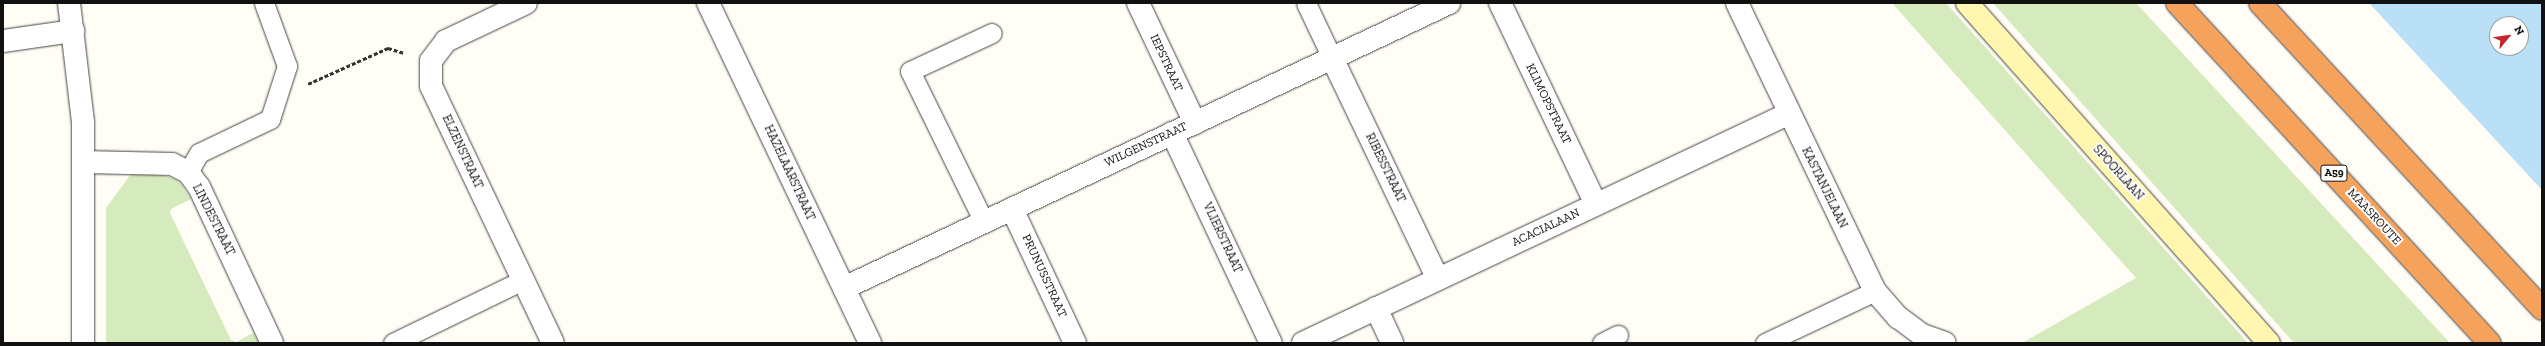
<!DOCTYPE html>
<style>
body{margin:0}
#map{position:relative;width:2545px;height:346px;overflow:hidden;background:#fffdf5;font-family:"Zilla Slab",serif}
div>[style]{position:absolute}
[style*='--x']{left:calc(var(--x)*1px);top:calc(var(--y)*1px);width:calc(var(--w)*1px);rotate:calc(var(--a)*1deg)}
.green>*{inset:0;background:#d5ebbd}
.water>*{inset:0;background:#b9e0f7}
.path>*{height:2.5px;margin-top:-1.25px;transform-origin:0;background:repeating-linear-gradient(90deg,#333 0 4px,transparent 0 6px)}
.roads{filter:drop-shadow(0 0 1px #444) drop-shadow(0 0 1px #444)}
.service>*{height:19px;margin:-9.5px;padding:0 9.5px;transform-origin:9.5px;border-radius:9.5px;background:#fff}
.minor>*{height:22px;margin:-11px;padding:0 11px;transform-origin:11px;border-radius:11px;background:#fff}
.secondary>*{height:22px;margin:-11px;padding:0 11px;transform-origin:11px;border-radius:11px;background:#fff6b0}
.motorway>*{height:22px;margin:-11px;padding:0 11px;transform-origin:11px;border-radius:11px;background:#f5a25d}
span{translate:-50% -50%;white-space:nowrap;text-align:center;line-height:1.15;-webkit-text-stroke:4px #fff;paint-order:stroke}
.shield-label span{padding:1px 3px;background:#fff;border:1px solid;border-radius:3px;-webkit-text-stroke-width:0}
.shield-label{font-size:11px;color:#111;font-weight:700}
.street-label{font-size:12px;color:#111}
.frame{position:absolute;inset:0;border:4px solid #111;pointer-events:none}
.north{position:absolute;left:2489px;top:16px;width:40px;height:40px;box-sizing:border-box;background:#fff;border:1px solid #a0a0a0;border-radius:50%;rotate:61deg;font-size:11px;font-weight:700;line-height:16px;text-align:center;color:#111}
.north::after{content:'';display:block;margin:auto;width:14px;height:18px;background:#c4262e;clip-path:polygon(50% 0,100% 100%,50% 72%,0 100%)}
</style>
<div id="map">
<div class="green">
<div style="clip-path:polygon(1892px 3px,1946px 3px,2248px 343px,2022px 343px,2136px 278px)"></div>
<div style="clip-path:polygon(1993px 3px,2136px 3px,2450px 343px,2294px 343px)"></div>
<div style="clip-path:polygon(131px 174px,162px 174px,177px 180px,182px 185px,191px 199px,171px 209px,170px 213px,231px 340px,236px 342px,253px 333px,259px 343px,106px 343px,106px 208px)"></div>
</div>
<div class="water">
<div style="clip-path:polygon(evenodd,2369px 3px,2540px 3px,2542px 5px,2542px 190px,2369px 3px,2497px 24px,2521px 24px,2521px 48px,2497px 48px,2497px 24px)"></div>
</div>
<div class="path">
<div style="--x:308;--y:84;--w:88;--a:-24.2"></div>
<div style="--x:388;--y:48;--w:17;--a:17"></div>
</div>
<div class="roads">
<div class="service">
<div style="--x:1306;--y:3;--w:61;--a:64.7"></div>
<div style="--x:188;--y:172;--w:22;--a:-60"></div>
<div style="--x:199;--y:153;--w:79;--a:-25.6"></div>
<div style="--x:270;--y:119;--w:56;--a:-72.2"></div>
<div style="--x:287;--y:66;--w:67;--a:-110.1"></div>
<div style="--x:984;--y:222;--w:168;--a:-116.1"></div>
<div style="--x:910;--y:71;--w:90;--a:-24.9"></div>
<div style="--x:393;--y:343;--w:144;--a:-25.9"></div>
<div style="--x:1602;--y:343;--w:18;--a:-27"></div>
<div style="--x:1765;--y:343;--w:122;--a:-25.3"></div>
</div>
<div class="minor">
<div style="--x:69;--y:3;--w:120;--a:83.3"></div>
<div style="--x:83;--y:122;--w:221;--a:90"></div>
<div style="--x:526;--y:3;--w:89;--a:154.6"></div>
<div style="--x:446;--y:41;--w:25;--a:127"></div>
<div style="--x:431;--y:61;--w:25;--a:90"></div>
<div style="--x:431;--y:86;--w:284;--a:64.6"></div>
<div style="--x:708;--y:3;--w:377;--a:64.5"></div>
<div style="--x:1138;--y:3;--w:133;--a:64.6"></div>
<div style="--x:1500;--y:3;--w:223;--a:64.5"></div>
<div style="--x:1737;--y:3;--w:319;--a:64.4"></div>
<div style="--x:1875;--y:291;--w:35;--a:49"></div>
<div style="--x:1898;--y:317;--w:30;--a:37"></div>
<div style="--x:1922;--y:335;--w:24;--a:19"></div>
<div style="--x:3;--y:41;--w:71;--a:-8.1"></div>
<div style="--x:1332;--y:58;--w:245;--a:64.4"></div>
<div style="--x:1172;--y:133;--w:232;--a:64.8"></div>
<div style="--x:83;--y:162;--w:89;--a:1.3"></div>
<div style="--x:172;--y:164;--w:18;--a:27"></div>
<div style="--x:188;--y:172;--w:19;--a:54"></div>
<div style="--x:199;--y:187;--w:172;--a:64.9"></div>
<div style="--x:1012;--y:209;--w:148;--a:64.8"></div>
<div style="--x:844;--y:288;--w:669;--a:-25.22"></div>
<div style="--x:1376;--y:308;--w:38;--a:65"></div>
<div style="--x:1303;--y:343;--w:536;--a:-25.28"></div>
</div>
<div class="secondary">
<div style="--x:1967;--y:3;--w:455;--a:48.4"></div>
</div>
<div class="motorway">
<div style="--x:2177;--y:3;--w:462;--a:47.4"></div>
<div style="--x:2260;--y:3;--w:416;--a:47.3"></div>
</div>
</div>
<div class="shield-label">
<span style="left:2334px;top:173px">A59</span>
</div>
<div class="street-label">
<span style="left:1166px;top:63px;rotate:65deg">IEPSTRAAT</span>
<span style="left:1548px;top:104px;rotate:64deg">KLIMOPSTRAAT</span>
<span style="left:1146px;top:145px;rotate:-25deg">WILGENSTRAAT</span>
<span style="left:462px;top:152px;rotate:65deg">ELZENSTRAAT</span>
<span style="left:1385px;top:168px;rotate:64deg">RIBESSTRAAT</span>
<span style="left:789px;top:173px;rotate:65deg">HAZELAARSTRAAT</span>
<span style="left:2118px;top:173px;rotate:48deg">SPOORLAAN</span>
<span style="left:1824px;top:188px;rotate:64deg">KASTANJELAAN</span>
<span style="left:2374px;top:217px;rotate:47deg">MAASROUTE</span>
<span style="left:213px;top:220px;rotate:63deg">LINDESTRAAT</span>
<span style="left:1546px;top:228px;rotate:-25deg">ACACIALAAN</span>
<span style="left:1222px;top:238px;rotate:65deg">VLIERSTRAAT</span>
<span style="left:1044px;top:276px;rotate:65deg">PRUNUSSTRAAT</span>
</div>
<div class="frame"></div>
<div class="north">N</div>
</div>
